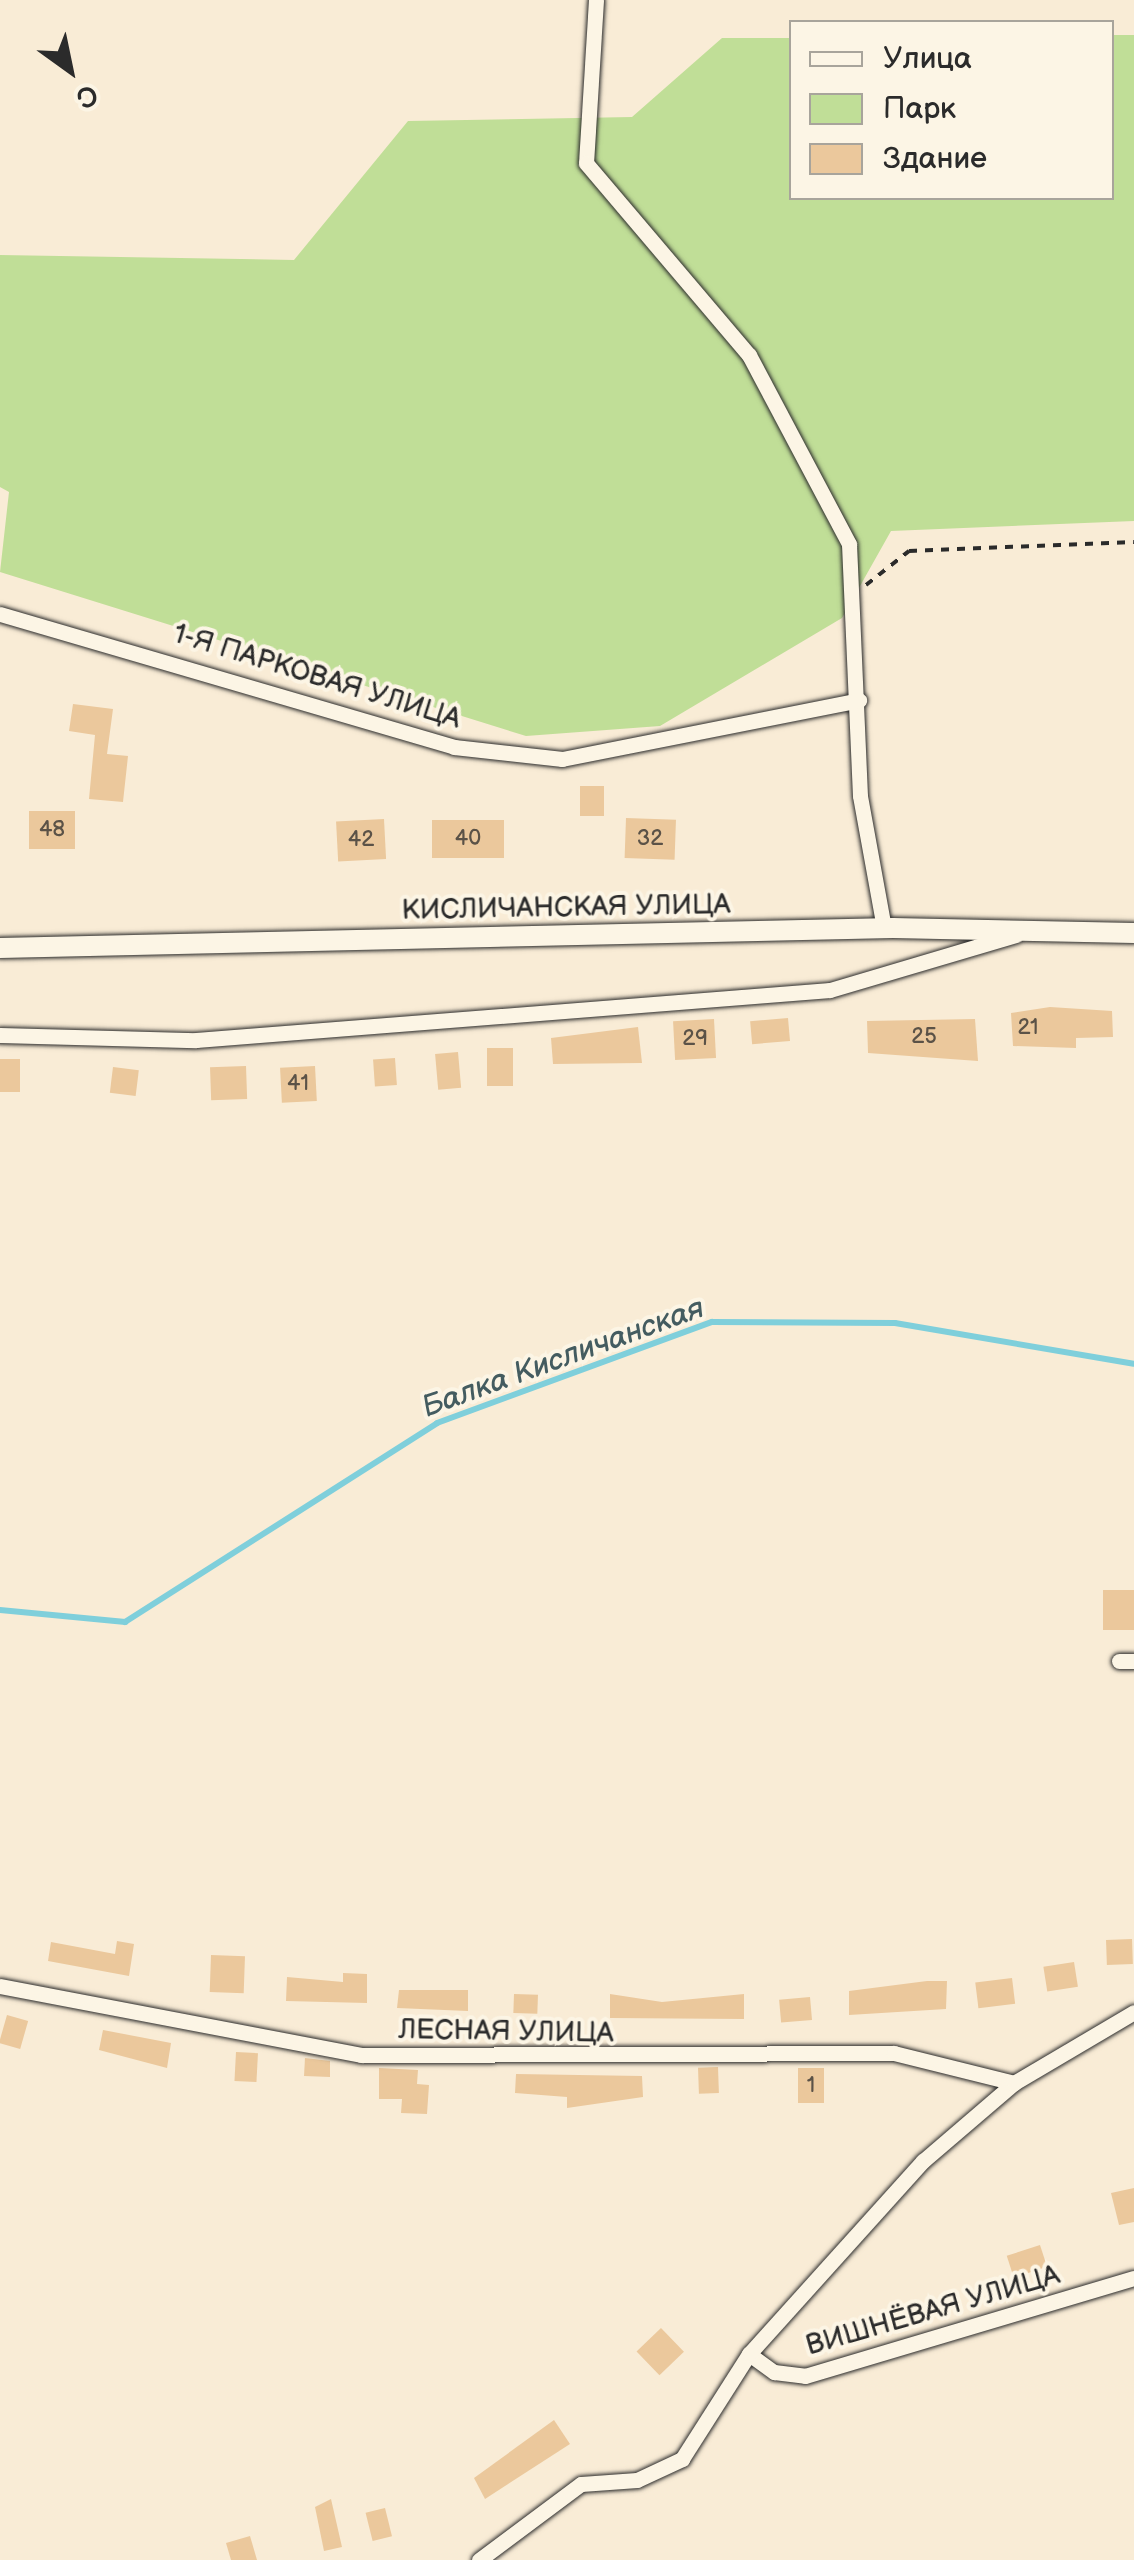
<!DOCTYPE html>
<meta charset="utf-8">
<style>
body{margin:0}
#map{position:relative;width:1134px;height:2560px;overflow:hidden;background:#f9ecd6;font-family:"Balsamiq Sans",sans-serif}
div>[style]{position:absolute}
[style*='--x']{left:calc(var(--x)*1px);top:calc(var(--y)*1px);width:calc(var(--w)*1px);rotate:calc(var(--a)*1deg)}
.green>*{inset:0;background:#c0de97}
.stream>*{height:6px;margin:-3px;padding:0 3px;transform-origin:3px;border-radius:3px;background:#7fcfdb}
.building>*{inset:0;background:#ebc89c;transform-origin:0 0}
.path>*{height:4px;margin-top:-2px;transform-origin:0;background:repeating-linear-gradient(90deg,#2b2b2b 0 8px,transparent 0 16px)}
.roads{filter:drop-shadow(0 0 2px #2b2b2b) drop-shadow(0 0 2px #2b2b2b)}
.minor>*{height:15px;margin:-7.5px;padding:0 7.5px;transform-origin:7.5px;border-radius:7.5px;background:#fcf5e5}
.tertiary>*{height:20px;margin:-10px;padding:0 10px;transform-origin:10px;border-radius:10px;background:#fcf5e5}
span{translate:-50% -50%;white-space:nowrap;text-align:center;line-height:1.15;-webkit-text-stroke:8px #fcf5e5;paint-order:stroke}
.number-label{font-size:22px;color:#5b5247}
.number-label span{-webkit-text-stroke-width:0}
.street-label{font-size:28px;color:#2b2b2b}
.water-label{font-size:30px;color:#445c60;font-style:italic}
.legend{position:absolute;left:789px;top:20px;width:325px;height:180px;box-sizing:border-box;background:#fcf5e5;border:2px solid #a8a49b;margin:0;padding:12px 18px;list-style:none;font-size:30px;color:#2b2b2b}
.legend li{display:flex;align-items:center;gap:20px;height:50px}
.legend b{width:50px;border:2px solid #a8a49b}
.north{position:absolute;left:20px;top:20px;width:100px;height:100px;-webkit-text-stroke:8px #fcf5e5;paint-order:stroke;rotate:147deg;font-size:28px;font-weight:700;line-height:40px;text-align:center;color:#2b2b2b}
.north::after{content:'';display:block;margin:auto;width:35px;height:45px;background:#2b2b2b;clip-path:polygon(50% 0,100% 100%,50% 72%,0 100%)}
</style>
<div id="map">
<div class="green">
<div style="clip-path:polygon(1112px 35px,1134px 35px,1134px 521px,891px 531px,842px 618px,660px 726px,526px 736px,0 572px,9px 492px,0 487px,0 255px,294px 260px,408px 121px,632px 117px,722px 38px,791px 38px,792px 198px,1112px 198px)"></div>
</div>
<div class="stream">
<div style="--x:0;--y:1610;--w:126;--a:5.5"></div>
<div style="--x:125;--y:1622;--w:370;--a:-32.5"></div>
<div style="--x:437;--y:1423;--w:293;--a:-20.2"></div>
<div style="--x:712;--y:1322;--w:183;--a:0.3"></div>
<div style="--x:895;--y:1323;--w:242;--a:9.7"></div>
</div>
<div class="building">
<div style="clip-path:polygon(73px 704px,113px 709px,107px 754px,128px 756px,123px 802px,89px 799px,95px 735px,69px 731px)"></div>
<div style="left:580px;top:786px;width:24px;height:30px"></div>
<div style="left:29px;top:811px;width:46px;height:38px"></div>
<div style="left:626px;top:818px;width:50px;height:40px;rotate:2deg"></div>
<div style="left:384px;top:819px;width:40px;height:48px;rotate:87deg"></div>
<div style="left:504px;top:820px;width:38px;height:72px;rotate:90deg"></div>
<div style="clip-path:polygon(1050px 1007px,1112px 1011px,1113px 1037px,1076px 1038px,1076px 1048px,1013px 1046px,1011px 1013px)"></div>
<div style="left:788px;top:1018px;width:23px;height:38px;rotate:85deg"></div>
<div style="left:714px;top:1019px;width:39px;height:41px;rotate:87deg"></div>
<div style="clip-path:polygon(975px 1019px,978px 1061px,868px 1053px,867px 1021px)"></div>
<div style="clip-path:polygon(638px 1027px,642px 1063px,553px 1064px,551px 1038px)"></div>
<div style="left:487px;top:1048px;width:26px;height:38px"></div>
<div style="left:458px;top:1052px;width:36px;height:23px;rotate:85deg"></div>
<div style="left:395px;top:1058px;width:27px;height:22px;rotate:86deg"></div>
<div style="left:0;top:1059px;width:20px;height:33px"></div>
<div style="left:246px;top:1066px;width:33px;height:36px;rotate:88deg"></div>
<div style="left:315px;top:1066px;width:35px;height:35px;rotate:87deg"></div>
<div style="left:113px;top:1067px;width:26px;height:26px;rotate:7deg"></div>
<div style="left:1134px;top:1590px;width:40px;height:31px;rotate:90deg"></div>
<div style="left:1132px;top:1939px;width:25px;height:26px;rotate:88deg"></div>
<div style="clip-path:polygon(117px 1941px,134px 1944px,129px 1976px,48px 1961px,51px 1942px,115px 1954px)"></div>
<div style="left:211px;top:1955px;width:34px;height:37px;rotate:2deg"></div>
<div style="left:1074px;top:1962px;width:25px;height:31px;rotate:81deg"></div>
<div style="clip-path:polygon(343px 1973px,367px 1974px,367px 2003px,286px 2001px,287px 1977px,343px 1982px)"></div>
<div style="left:1012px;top:1978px;width:26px;height:37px;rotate:83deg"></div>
<div style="clip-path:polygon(927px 1981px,947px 1981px,946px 2009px,849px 2015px,849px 1991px)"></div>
<div style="clip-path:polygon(399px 1990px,468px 1990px,468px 2011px,397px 2008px)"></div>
<div style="left:514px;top:1994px;width:24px;height:19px;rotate:2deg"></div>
<div style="clip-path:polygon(610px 1994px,662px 2002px,744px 1994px,744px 2019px,610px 2018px)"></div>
<div style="left:810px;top:1997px;width:23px;height:31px;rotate:85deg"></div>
<div style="left:7px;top:2015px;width:22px;height:29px;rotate:16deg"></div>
<div style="clip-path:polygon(103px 2030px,171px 2043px,167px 2068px,99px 2050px)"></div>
<div style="left:236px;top:2052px;width:22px;height:29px;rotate:3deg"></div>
<div style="clip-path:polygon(305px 2058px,330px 2061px,330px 2077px,304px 2076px)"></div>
<div style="left:718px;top:2067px;width:26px;height:20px;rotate:88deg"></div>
<div style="clip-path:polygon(379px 2068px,418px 2070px,417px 2084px,429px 2085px,427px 2114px,401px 2113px,402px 2099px,379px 2099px)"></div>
<div style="left:824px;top:2068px;width:35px;height:26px;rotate:90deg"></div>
<div style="clip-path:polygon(516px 2074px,642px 2076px,643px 2097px,567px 2108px,567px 2097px,515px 2093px)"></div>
<div style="clip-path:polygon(1134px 2188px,1134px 2222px,1119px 2225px,1111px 2193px)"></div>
<div style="left:1040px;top:2245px;width:23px;height:35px;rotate:72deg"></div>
<div style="left:661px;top:2328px;width:33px;height:34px;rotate:46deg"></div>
<div style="clip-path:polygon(554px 2420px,570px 2444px,485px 2499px,474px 2478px)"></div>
<div style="clip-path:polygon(331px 2499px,342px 2547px,324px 2551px,315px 2507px)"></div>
<div style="left:385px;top:2508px;width:29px;height:20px;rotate:76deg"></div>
<div style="clip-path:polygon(250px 2536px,257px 2560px,231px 2560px,226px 2543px)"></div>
</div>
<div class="path">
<div style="--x:866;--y:585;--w:55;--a:-38.3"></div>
<div style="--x:909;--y:551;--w:225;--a:-2.3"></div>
</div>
<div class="roads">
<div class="minor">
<div style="--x:596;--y:0;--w:163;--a:93.5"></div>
<div style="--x:586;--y:163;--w:252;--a:49.7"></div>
<div style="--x:749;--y:355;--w:214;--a:62.1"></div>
<div style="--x:849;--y:544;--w:252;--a:87.5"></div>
<div style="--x:860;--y:796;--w:134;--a:79.7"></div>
<div style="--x:0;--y:614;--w:473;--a:16.3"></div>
<div style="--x:454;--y:747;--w:109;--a:6.3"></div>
<div style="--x:562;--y:759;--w:303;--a:-11.2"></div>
<div style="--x:0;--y:1035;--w:196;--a:1.5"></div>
<div style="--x:196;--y:1040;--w:636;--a:-4.51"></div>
<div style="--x:830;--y:990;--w:194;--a:-16.5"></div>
<div style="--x:1119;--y:1661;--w:15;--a:0"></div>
<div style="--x:0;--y:1986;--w:368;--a:10.8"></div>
<div style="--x:361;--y:2055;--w:533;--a:-0.21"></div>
<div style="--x:894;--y:2053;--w:124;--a:14"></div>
<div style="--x:749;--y:2354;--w:31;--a:36"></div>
<div style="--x:774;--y:2372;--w:31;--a:7"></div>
<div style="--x:805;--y:2376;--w:343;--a:-16.6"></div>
<div style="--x:479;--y:2560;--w:127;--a:-36.7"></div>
<div style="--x:581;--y:2484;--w:56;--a:-4.1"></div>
<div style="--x:637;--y:2480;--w:50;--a:-25"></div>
<div style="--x:682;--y:2459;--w:125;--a:-57.5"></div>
<div style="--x:749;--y:2354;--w:260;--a:-48"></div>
<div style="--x:923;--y:2161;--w:120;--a:-40.6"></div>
<div style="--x:1014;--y:2083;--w:139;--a:-30.6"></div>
</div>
<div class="tertiary">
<div style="--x:0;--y:948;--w:893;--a:-1.28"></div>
<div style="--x:893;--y:928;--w:241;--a:1.2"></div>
</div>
</div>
<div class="number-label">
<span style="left:52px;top:830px">48</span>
<span style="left:468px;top:839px">40</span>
<span style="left:650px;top:839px">32</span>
<span style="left:361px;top:840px">42</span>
<span style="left:1028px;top:1028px">21</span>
<span style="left:924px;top:1037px">25</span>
<span style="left:695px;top:1039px">29</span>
<span style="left:298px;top:1084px">41</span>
<span style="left:811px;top:2086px">1</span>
</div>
<div class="street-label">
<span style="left:317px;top:677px;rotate:17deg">1-Я ПАРКОВАЯ УЛИЦА</span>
<span style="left:566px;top:908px;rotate:-1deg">КИСЛИЧАНСКАЯ УЛИЦА</span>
<span style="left:506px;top:2032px;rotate:1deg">ЛЕСНАЯ УЛИЦА</span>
<span style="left:933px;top:2311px;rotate:-16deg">ВИШНЁВАЯ УЛИЦА</span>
</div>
<div class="water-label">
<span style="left:563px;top:1358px;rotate:-20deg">Балка Кисличанская</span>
</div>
<ul class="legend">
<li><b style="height:12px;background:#fcf5e5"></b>Улица</li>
<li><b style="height:28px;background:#c0de97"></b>Парк</li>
<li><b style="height:28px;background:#ebc89c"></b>Здание</li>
</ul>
<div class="north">С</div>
</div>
